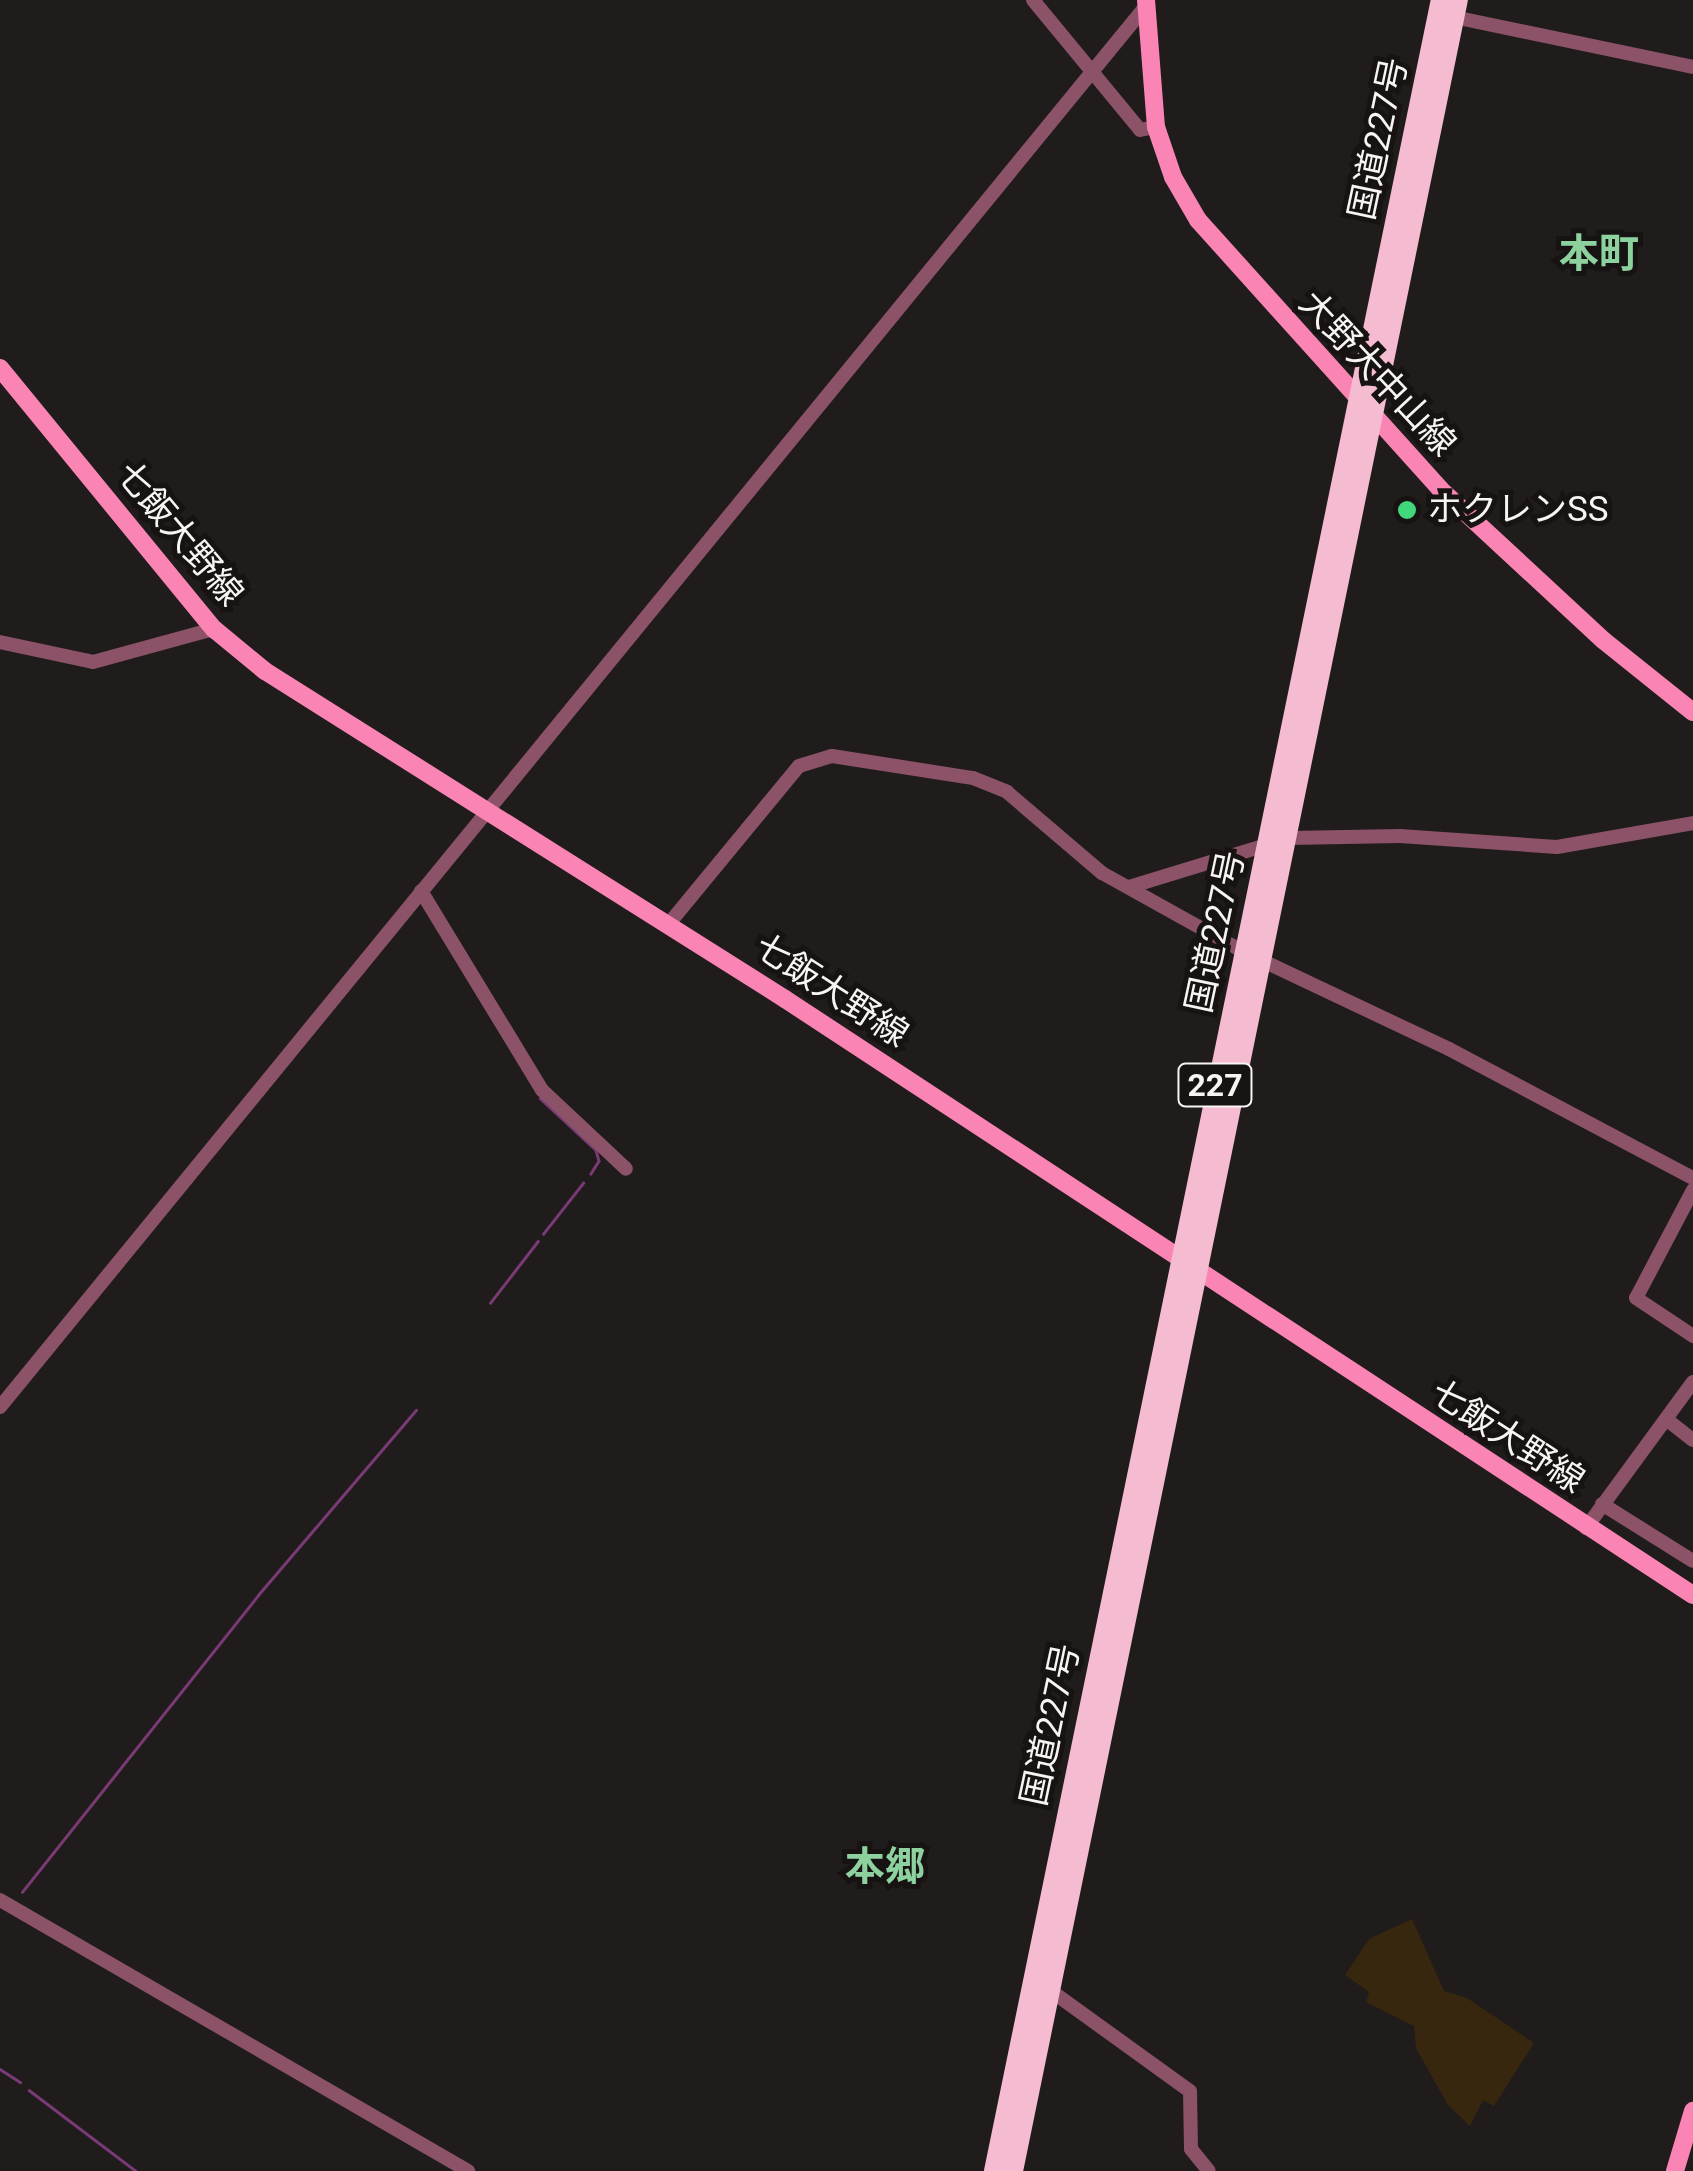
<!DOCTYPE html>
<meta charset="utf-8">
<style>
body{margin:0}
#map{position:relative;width:1693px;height:2171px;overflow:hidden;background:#201c1b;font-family:Roboto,"Noto Sans JP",sans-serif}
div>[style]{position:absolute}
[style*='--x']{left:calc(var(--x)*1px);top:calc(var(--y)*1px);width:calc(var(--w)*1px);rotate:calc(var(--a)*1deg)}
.green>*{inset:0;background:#38270f}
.stream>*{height:2.5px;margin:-1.25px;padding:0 1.25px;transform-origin:1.25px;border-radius:1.25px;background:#793a75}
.minor>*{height:14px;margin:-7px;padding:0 7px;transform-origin:7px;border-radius:7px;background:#8b5268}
.major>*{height:18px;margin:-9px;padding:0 9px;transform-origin:9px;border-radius:9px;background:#fa84b4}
.highway>*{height:20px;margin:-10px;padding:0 10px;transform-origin:10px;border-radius:10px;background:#f5bbd0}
.dots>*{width:28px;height:28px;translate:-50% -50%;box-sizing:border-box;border:5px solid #171312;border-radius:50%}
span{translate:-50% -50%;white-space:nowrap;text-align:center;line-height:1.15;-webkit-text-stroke:10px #171312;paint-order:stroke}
.shield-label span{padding:2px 8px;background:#171312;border:2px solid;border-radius:8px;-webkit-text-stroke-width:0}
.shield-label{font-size:32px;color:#f7f4f3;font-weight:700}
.street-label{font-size:35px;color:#f7f4f3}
.poi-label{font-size:35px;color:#f7f4f3}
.left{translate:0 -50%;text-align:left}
.quarter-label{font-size:40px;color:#8cd19e;font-weight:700}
</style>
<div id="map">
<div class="green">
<div style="clip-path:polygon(1412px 1919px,1444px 1991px,1467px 1998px,1534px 2043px,1494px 2106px,1483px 2100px,1470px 2126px,1448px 2105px,1416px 2048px,1414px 2026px,1366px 2002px,1369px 1992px,1345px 1975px,1369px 1939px)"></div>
</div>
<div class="stream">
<div style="--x:540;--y:1098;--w:76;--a:42.9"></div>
<div style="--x:596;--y:1150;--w:11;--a:75"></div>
<div style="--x:599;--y:1161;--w:15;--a:122"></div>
<div style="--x:543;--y:1234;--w:65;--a:-51.9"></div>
<div style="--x:490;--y:1303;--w:78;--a:-52.3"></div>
<div style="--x:22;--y:1892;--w:379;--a:-51.5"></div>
<div style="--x:258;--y:1595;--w:243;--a:-49.5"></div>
<div style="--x:0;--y:2069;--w:24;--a:33"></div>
<div style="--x:29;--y:2090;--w:134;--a:37.1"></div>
</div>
<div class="minor">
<div style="--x:1033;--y:0;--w:168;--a:50.5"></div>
<div style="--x:1140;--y:130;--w:16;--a:-11"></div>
<div style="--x:1449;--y:16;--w:249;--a:11.8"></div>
<div style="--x:0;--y:642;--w:95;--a:12.1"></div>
<div style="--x:93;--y:662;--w:125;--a:-15.3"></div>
<div style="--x:1129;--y:887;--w:167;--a:-17"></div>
<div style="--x:1289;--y:838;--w:111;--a:-1"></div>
<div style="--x:1400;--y:836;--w:157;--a:4"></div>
<div style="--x:1557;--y:847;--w:138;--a:-10"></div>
<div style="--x:421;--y:891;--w:233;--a:58.7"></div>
<div style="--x:542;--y:1090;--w:115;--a:43.2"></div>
<div style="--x:667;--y:926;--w:207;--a:-50.5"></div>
<div style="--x:799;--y:766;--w:34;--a:-17"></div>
<div style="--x:832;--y:756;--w:143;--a:8.9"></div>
<div style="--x:973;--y:778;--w:37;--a:22"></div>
<div style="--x:1007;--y:792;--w:125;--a:40.5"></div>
<div style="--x:1102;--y:873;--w:165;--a:29.1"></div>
<div style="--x:1246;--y:953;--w:225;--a:25.3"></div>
<div style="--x:1449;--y:1049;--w:276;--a:27.9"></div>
<div style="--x:1693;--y:1190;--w:122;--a:117.8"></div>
<div style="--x:1636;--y:1298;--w:69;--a:33.7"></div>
<div style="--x:0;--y:1407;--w:1810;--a:-50.72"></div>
<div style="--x:1666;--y:1419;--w:34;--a:38"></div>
<div style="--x:1602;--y:1504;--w:107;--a:32.1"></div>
<div style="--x:1586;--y:1528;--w:181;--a:-53.8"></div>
<div style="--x:0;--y:1900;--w:541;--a:30.07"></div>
<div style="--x:1047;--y:1988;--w:176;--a:35.8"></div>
<div style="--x:1190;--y:2091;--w:58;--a:89"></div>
<div style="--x:1191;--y:2149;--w:28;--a:51"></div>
</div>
<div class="major">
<div style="--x:1146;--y:0;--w:127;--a:85.5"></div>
<div style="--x:1156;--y:127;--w:53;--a:71.2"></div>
<div style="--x:1173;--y:177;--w:50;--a:59.8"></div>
<div style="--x:1198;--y:220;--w:362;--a:48"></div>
<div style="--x:1440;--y:489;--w:222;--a:42.8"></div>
<div style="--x:1603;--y:640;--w:115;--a:38.7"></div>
<div style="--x:0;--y:368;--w:338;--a:50.7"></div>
<div style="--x:214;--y:629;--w:66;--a:39.5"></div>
<div style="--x:265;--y:671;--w:615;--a:32.24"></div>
<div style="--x:785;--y:999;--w:1086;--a:33.28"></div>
<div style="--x:1675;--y:2171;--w:63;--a:-73.3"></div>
</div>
<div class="highway">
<div style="--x:994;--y:2171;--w:2217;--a:-78.37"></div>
<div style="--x:1013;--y:2171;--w:2216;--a:-78.42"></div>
</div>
<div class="dots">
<div style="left:1407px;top:510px;background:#43d77b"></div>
</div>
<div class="shield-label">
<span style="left:1215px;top:1085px">227</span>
</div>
<div class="street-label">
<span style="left:1379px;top:139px;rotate:-78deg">国道227号</span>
<span style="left:1377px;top:374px;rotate:47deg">大野大中山線</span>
<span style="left:179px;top:534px;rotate:50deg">七飯大野線</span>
<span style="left:1216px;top:932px;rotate:-78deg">国道227号</span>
<span style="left:831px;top:991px;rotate:33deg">七飯大野線</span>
<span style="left:1507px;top:1437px;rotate:33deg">七飯大野線</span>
<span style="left:1051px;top:1725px;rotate:-78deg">国道227号</span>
</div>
<div class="poi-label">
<span class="left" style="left:1427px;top:510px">ホクレンSS</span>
</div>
<div class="quarter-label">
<span style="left:1599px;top:254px">本町</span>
<span style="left:885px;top:1867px">本郷</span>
</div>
</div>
